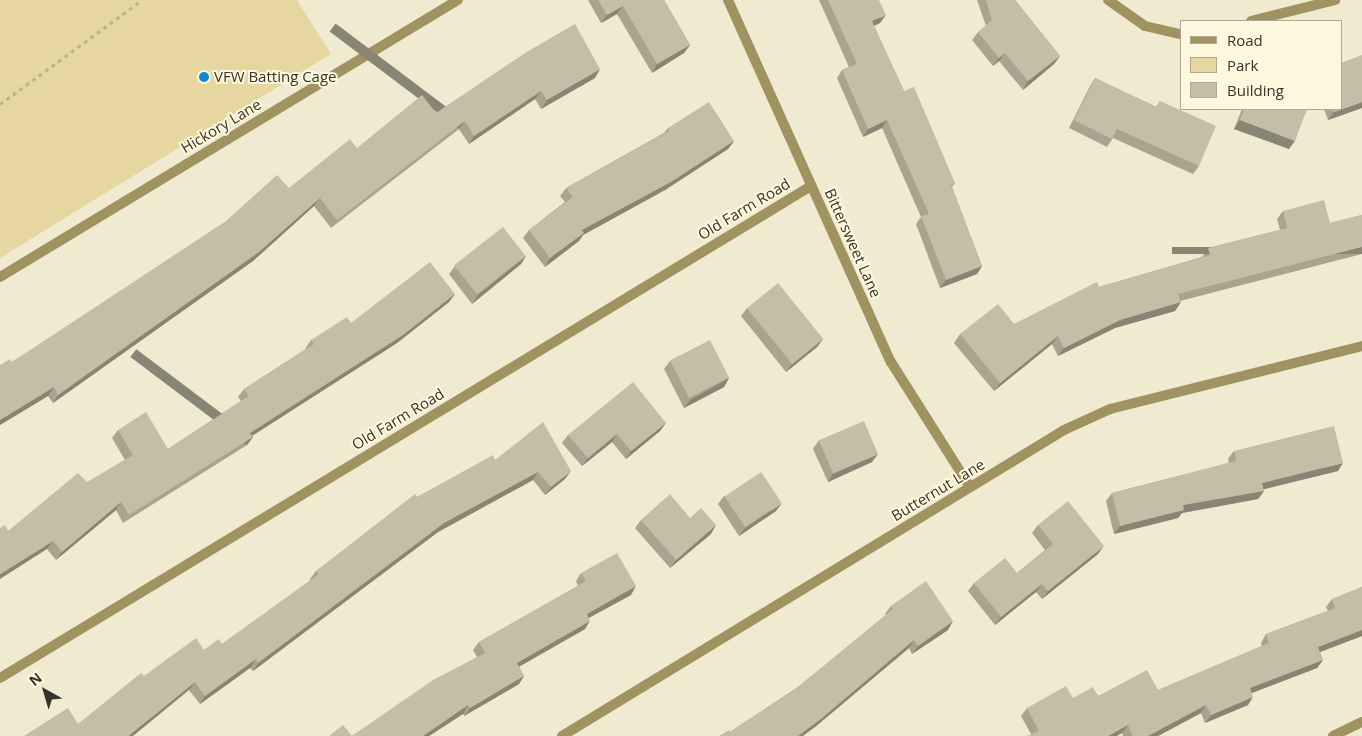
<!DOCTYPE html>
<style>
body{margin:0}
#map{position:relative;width:1362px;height:736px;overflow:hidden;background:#f0ead1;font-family:"Open Sans",sans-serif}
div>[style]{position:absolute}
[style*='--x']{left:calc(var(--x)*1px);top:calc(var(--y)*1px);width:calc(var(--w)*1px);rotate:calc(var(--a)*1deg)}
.green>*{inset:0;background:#e6d7a0}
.path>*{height:3px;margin-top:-1.5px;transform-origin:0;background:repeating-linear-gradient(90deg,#b6b29d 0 4px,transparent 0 8px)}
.minor>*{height:10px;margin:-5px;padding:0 5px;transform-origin:5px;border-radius:5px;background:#a09361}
.wall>*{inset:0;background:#a9a38f}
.shaded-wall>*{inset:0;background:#898574;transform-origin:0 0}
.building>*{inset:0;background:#c4bea6;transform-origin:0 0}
.dots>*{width:14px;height:14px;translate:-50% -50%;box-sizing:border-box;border:2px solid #fdf7de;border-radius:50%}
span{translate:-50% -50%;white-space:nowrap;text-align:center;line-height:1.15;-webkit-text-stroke:4px #fdf7de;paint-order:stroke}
.poi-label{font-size:15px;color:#36342a}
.left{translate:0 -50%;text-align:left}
.street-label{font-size:15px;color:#36342a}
.legend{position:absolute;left:1180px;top:20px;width:162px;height:90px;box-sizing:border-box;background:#fdf7de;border:1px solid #ada996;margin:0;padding:6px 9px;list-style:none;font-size:15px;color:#36342a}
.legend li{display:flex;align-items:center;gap:10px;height:25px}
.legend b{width:25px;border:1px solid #ada996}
.north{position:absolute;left:20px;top:666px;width:50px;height:50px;-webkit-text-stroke:4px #fdf7de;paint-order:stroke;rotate:321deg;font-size:14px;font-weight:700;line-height:20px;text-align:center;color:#36342a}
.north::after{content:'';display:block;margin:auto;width:18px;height:22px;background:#36342a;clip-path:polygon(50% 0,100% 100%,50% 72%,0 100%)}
</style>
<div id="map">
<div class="green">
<i style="clip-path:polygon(0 0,297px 0,331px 54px,0 258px)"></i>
</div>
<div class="path">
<i style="--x:0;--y:104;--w:176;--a:-36.2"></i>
</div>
<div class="minor">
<i style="--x:728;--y:0;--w:397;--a:65.8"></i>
<i style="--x:891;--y:362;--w:148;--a:57.7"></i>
<i style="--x:1108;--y:0;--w:45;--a:35.1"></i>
<i style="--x:1145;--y:26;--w:37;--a:13"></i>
<i style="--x:1251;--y:21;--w:87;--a:-14"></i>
<i style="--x:0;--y:277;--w:535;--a:-31.17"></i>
<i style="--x:0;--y:678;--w:949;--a:-31.24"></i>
<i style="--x:562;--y:736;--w:588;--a:-31.36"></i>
<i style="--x:1064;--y:430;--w:51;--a:-24.5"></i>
<i style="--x:1110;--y:409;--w:260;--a:-14"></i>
<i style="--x:1333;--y:736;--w:32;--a:-26"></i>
</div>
<div class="wall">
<i style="clip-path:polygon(588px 0,664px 0,690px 45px,684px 53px,652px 73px,617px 14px,601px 23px)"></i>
<i style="clip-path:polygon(819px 0,879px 0,880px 23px,874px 26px,904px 91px,955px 183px,952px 187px,982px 266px,977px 274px,940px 288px,916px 224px,921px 217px,882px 128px,863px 137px,837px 78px,842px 70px,849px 67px)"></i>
<i style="clip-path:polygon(977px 0,1015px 0,1060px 56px,1054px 64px,1023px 90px,999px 61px,993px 66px,972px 40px,978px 32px,986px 26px)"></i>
<i style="clip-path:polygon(595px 78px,541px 109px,535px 99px,469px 144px,459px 129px,331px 228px,314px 206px,253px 261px,53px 403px,48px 396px,0 425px,0 365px,12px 362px,289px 188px,436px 113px)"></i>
<i style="clip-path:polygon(1095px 78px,1156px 107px,1160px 101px,1199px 166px,1193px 174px,1113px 138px,1107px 147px,1069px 128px,1090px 86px)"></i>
<i style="clip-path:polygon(1362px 108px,1328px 120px,1324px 109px,1341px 109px)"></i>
<i style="clip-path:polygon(1242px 109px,1307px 109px,1289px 149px,1234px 129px)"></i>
<i style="clip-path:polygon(668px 128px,734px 141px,728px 149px,665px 190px,583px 235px,579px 241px,545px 267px,523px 238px,529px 230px,565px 202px,560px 196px,566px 188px,664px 133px)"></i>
<i style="clip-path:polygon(1283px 211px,1330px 223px,1362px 215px,1362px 254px,1180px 301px,1181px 302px,1175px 311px,1115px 328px,1058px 356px,1052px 344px,994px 391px,954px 343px,960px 334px,1014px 324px,1099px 287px,1202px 257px,1208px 248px,1280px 230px,1277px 219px)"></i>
<i style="clip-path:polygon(526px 256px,521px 264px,472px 304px,449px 274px,455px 266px)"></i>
<i style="clip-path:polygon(455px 294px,449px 302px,397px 343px,252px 436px,253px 437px,247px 445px,123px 523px,116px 510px,56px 560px,47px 549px,8px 531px,125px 460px,112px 438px,118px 430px,168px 449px,241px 401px,238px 397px,244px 389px,306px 349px,305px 349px,311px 340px,351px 323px)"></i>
<i style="clip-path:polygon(747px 308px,823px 339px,817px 347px,786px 372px,741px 316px)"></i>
<i style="clip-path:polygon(670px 361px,729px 378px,724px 387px,684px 408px,664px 369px)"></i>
<i style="clip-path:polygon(666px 423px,660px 431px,626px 459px,612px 442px,582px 466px,562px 443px,568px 435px)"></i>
<i style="clip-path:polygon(819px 440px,872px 462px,828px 482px,813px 449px)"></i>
<i style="clip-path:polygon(1234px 451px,1338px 471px,1263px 489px,1264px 491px,1258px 499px,1182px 513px,1178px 518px,1114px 534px,1106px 501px,1112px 493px,1229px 463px,1228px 459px)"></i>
<i style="clip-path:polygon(495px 460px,565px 479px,545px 495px,533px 480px,438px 532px,253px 671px,250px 668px,200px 704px,189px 690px,78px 724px,144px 676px,204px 650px,222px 644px,311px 580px,310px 579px,316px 571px,417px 497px)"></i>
<i style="clip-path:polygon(724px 496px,776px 511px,739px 536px,718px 504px)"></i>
<i style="clip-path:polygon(690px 518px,711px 534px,670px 568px,635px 528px,641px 520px)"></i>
<i style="clip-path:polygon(1038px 525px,1098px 554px,1042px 599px,1036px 592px,995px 625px,968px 591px,974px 583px,1017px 573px,1045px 550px,1032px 533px)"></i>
<i style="clip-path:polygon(581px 573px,631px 595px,589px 618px,585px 629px,519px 667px,524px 676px,519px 684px,464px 716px,463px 714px,429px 736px,329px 736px,352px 736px,477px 657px,473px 650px,479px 642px,578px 586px,576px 581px)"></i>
<i style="clip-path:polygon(1362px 587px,1362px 636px,1320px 652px,1323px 660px,1317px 668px,1252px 693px,1248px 705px,1205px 723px,1201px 713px,1158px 736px,1123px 736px,1122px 733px,1031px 734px,1021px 716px,1027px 708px,1073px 698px,1158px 690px,1262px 646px,1261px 643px,1266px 634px,1328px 611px,1326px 607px,1332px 599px)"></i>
<i style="clip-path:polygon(891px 606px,948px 630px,912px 654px,909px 648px,815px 727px,730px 732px,798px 687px,886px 615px,885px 614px)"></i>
</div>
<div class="shaded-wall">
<i style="clip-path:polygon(623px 6px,617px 14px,601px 23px,607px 15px)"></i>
<i style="clip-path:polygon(886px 15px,880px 23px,867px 29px,872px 21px)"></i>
<i style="clip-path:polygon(690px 45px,684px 53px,652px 73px,657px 64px)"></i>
<i style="clip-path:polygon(1005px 53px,999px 61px,993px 66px,999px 58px)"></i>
<i style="clip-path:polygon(1060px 56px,1054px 64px,1023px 90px,1028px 81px)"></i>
<i style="clip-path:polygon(600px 69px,595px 78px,541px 109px,547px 100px)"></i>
<i style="clip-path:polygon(541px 91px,535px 99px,469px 144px,474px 136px)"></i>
<i style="clip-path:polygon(1362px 102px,1362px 108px,1328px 120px,1334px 112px)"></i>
<i style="clip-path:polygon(887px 120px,882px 128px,863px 137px,868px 129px)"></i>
<i style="clip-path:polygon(1240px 120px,1295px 141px,1289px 149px,1234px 129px)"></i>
<i style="left:465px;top:121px;width:10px;height:162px;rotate:127deg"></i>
<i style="clip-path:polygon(734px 141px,728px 149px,665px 190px,583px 235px,579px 241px,545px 267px,550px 258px,582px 230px)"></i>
<i style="clip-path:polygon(320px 198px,314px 206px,253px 261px,53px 403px,58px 395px)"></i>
<i style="left:1362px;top:247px;width:7px;height:190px;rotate:90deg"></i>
<i style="clip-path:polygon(526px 256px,521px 264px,472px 304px,478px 295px)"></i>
<i style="clip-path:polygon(982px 266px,977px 274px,940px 288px,946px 280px)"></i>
<i style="clip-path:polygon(455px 294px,449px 302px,397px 343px,244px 441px,250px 433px)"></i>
<i style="clip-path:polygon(1181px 302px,1175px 311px,1115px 328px,1058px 356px,1064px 348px,1120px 320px)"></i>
<i style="clip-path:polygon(1058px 336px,1052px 344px,994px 391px,1000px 383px)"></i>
<i style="clip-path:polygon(823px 339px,817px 347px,786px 372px,792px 364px)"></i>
<i style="clip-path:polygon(729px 378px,724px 387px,684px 408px,690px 400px)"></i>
<i style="clip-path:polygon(54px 387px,48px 396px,0 425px,0 420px)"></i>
<i style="clip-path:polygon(666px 423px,660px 431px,626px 459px,631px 451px)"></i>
<i style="clip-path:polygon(617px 434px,612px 442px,582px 466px,588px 458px)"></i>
<i style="left:253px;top:437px;width:10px;height:146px;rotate:127deg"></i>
<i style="clip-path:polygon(878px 454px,872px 462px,828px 482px,833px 474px)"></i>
<i style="clip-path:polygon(1343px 463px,1338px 471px,1257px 491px,1262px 483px)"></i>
<i style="clip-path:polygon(571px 471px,565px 479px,545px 495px,551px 487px)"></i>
<i style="clip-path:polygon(538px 472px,533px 480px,438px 532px,253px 671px,258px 663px,444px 523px)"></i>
<i style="clip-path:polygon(1264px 491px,1258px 499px,1182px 513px,1178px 518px,1114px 534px,1120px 526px,1183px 505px)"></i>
<i style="clip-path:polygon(121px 502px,116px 510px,56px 560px,62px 552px)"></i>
<i style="clip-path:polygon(782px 503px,776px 511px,739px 536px,745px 528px)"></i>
<i style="clip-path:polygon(716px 525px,711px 534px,670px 568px,676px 560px)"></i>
<i style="clip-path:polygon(53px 541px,47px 549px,0 579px,0 574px)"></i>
<i style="clip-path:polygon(1104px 546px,1098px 554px,1042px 599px,1048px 591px)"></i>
<i style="clip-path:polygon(1042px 584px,1036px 592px,995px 625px,1001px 617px)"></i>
<i style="clip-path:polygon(636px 586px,631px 595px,581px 622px,587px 614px)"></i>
<i style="clip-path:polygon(590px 621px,585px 629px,511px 671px,517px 663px)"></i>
<i style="clip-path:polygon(953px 621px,948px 630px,912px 654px,918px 646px)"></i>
<i style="clip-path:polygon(1362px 630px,1362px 636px,1312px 655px,1318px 647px)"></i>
<i style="clip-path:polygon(914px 640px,909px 648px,815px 727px,803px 736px,798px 736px)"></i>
<i style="clip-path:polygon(256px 659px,250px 668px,200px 704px,205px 696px)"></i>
<i style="clip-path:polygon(1323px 660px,1317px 668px,1244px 696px,1250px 688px)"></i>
<i style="clip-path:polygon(524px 676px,519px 684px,464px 716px,470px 708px)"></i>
<i style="clip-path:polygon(195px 682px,189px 690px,133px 736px,128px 736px)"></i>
<i style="clip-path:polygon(1253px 697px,1248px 705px,1205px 723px,1211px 715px)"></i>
<i style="clip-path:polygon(468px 705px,463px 714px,429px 736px,423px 736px)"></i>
<i style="clip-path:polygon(1206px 705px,1201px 713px,1158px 736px,1148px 736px)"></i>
<i style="clip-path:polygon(1128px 725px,1122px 733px,1117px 736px,1108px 736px)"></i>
</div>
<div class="building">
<i style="clip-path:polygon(598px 0,664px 0,690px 45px,657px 64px,623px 6px,607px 15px)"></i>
<i style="clip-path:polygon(828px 0,879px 0,886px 15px,872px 21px,904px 91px,914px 87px,955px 183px,951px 185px,982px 266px,946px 280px,921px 216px,929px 214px,887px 120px,868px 129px,842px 70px,857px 64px)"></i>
<i style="clip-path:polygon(986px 0,1015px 0,1060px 56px,1028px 81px,1005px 53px,999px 58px,978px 32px,992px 20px)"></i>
<i style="clip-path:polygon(575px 24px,600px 69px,547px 100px,541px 91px,474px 136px,465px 121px,337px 220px,320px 198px,259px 252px,58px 395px,54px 387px,0 420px,0 365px,10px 359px,12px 362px,226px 221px,277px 175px,289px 188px,350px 139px,357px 148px,422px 95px,436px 113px,525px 53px)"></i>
<i style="clip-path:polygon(1362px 55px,1362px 102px,1334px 112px,1332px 109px,1341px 109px,1341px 63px)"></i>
<i style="clip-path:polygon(1095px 78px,1157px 107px,1160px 101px,1216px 126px,1199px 166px,1117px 129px,1112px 139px,1074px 120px)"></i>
<i style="clip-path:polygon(709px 102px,734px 141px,671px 182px,582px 230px,584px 233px,550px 258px,529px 230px,573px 197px,566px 188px,669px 131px,668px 128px)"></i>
<i style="clip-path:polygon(1244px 109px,1307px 109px,1295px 141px,1240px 120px)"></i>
<i style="clip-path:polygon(1324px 200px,1330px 223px,1362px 215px,1362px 247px,1178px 294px,1181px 302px,1120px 320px,1064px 348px,1058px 336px,1000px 383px,960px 334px,998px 304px,1014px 324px,1097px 282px,1099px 287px,1210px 255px,1208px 248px,1287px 228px,1283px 211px)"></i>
<i style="left:503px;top:227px;width:37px;height:62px;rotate:52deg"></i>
<i style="clip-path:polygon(430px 262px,455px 294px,403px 335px,250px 433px,253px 437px,129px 515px,121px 502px,62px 552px,53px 541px,0 574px,0 528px,5px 525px,8px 531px,78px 473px,87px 482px,133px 455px,118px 430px,146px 412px,168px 449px,249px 396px,244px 389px,314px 344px,311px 340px,347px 317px,351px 323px)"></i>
<i style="left:778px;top:283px;width:72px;height:40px;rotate:51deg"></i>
<i style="left:710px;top:340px;width:42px;height:45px;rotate:63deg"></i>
<i style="clip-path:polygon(633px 382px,666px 423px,631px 451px,617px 434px,588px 458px,568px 435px)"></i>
<i style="left:864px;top:421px;width:36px;height:49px;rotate:67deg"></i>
<i style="clip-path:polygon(543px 422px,571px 471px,551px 487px,538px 472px,444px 523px,258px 663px,256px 659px,205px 696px,195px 682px,128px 736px,24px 736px,68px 708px,78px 724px,141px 673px,144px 676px,196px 638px,204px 650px,219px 639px,222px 644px,319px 574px,316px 571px,415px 494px,417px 497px,493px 455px,495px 460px)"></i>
<i style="clip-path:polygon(1334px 426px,1343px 463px,1262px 483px,1264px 491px,1183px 505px,1184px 510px,1120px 526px,1112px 493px,1236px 461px,1234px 451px)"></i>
<i style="left:761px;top:472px;width:37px;height:44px;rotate:56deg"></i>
<i style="clip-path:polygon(670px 494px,690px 518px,701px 508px,716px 525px,676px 560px,641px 520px)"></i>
<i style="clip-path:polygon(1068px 501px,1104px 546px,1048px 591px,1042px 584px,1001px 617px,974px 583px,1005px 558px,1017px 573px,1053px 544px,1038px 525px)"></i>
<i style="clip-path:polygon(617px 553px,636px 586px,587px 614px,590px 621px,517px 663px,524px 676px,470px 708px,468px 705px,423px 736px,390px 736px,390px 735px,388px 736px,329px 736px,343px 725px,352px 736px,433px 680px,485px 653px,479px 642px,586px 581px,581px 573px)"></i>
<i style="clip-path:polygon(926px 581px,953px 621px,918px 646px,914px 640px,821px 719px,798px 736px,719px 736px,729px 730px,730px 732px,798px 687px,893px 609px,891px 606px)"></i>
<i style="clip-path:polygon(1362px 587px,1362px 630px,1318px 647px,1323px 660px,1250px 688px,1253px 697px,1211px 715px,1206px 705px,1148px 736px,1133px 736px,1128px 725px,1108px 736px,1027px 736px,1039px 731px,1027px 708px,1066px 686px,1073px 698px,1093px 687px,1098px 696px,1147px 670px,1158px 690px,1269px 643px,1266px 634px,1335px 608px,1332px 599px)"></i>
</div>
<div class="dots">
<i style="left:204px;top:77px;background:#1585ce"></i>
</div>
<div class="poi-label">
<span class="left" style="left:214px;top:77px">VFW Batting Cage</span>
</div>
<div class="street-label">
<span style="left:221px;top:126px;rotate:-31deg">Hickory Lane</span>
<span style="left:744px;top:209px;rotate:-31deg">Old Farm Road</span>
<span style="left:853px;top:243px;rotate:66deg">Bittersweet Lane</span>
<span style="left:398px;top:419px;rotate:-31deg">Old Farm Road</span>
<span style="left:938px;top:490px;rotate:-31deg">Butternut Lane</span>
</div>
<ul class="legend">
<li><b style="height:6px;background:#a09361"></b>Road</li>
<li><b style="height:14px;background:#e6d7a0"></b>Park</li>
<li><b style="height:14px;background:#c4bea6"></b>Building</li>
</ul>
<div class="north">N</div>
</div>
